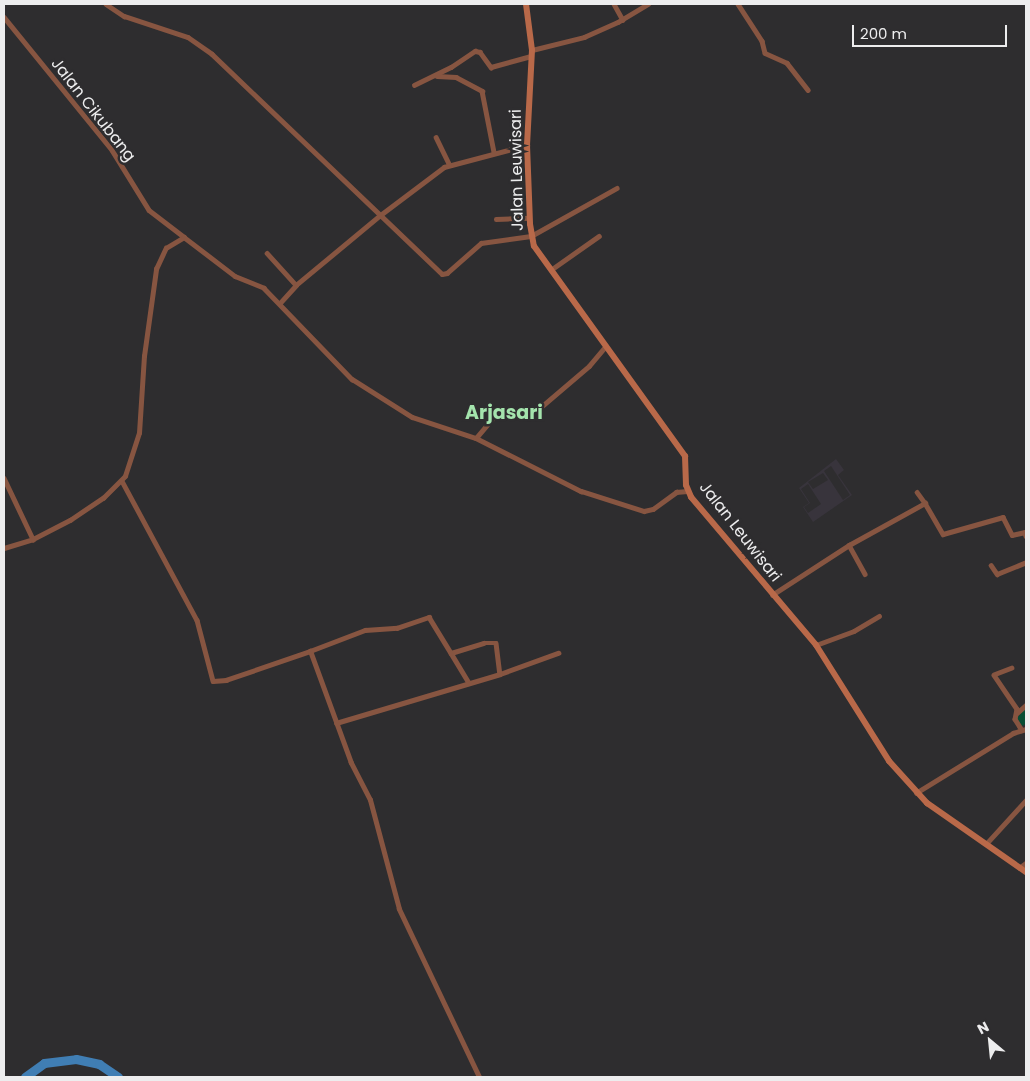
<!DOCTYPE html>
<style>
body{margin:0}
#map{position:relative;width:1030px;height:1081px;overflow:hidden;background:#2e2d2f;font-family:Poppins,sans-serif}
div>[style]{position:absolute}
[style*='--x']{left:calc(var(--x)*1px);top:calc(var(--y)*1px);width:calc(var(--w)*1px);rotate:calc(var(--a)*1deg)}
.built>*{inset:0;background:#38343c}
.green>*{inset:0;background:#054e34}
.river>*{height:9px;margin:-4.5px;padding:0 4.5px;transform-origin:4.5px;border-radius:4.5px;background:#407eb4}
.minor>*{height:4.5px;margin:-2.25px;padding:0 2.25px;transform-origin:2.25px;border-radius:2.25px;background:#875541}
.secondary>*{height:6px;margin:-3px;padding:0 3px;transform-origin:3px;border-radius:3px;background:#b96949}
span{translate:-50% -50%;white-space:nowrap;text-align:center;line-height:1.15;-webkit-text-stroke:5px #2e2d2f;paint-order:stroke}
.street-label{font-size:16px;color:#ededee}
.quarter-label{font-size:19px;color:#a4e4ad;font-weight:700}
.frame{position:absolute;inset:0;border:5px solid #ededee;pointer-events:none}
.north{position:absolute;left:965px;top:1016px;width:50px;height:50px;-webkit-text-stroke:4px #2e2d2f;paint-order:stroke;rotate:332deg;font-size:14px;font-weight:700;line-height:20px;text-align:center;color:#ededee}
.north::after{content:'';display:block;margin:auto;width:18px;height:22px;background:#ededee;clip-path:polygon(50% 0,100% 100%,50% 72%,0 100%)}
.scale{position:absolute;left:852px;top:25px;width:155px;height:22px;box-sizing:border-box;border:2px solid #ededee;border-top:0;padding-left:6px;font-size:15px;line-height:18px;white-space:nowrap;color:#ededee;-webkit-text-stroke:4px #2e2d2f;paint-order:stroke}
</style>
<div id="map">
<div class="built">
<i style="clip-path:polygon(evenodd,836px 459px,844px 470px,838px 475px,852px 495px,813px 522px,803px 507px,809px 503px,799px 488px,836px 459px,831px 466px,850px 495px,843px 500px,824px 471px,831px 466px,836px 459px,823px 473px,828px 480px,813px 489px,808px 482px,823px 473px,836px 459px,808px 484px,821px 504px,808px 513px,804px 507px,810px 503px,801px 489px,808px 484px)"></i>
</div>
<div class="green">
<i style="clip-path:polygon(1026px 708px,1026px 724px,1022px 726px,1017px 718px)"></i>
</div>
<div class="river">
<i style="--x:25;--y:1077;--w:24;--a:-36"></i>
<i style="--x:44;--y:1063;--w:32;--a:-7"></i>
<i style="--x:76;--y:1059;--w:24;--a:12"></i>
<i style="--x:99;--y:1064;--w:23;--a:34"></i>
</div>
<div class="minor">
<i style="--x:106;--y:4;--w:22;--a:34"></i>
<i style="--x:124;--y:16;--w:67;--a:18.2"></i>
<i style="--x:188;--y:37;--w:29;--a:35"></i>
<i style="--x:212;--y:54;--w:318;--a:43.7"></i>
<i style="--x:442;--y:274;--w:5;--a:-11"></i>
<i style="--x:447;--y:273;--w:45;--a:-41.4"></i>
<i style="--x:481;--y:243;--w:50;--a:-8"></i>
<i style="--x:531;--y:236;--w:98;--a:-29.2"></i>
<i style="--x:614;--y:4;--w:18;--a:61"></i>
<i style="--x:738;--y:4;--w:44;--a:57"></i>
<i style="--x:762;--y:41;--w:12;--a:76"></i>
<i style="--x:765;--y:53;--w:24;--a:24"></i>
<i style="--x:787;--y:63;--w:34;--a:52"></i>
<i style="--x:4;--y:17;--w:171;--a:50.9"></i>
<i style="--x:112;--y:150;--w:70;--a:58.3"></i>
<i style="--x:149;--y:210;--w:44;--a:37.6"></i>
<i style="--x:532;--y:50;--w:54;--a:-14"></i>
<i style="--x:584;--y:37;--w:37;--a:-24"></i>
<i style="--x:618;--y:22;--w:35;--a:-31"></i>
<i style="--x:437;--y:76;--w:19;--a:3"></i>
<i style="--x:456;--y:77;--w:30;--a:28"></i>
<i style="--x:482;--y:91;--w:62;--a:78.9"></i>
<i style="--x:414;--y:85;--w:41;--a:-25.9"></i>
<i style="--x:451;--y:67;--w:29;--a:-34"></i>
<i style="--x:475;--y:51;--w:5;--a:11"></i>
<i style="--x:480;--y:52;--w:19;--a:54"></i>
<i style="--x:491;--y:67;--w:41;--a:-15.4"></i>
<i style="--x:436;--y:137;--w:30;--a:64"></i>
<i style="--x:496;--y:219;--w:33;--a:-2"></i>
<i style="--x:267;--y:253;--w:43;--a:47.8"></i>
<i style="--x:552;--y:269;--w:57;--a:-35.1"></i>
<i style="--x:280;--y:303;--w:24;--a:-48"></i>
<i style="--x:296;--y:285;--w:108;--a:-39.7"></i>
<i style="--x:379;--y:216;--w:81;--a:-37"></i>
<i style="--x:444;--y:167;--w:86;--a:-14.8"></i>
<i style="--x:476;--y:438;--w:31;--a:-50"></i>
<i style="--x:496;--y:414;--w:38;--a:-2"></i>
<i style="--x:534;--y:413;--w:72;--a:-40.5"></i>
<i style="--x:589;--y:366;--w:26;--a:-50"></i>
<i style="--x:4;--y:478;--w:68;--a:64.6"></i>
<i style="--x:122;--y:481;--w:158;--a:61.7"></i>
<i style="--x:197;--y:620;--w:63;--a:75.3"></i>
<i style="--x:213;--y:681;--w:13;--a:-4"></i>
<i style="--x:226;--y:680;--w:89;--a:-19"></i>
<i style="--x:917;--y:492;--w:14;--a:54"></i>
<i style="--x:849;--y:545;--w:33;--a:61"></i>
<i style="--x:4;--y:548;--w:30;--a:-17"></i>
<i style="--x:33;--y:539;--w:42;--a:-27.2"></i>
<i style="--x:70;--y:520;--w:40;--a:-34"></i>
<i style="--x:103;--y:498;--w:31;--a:-45"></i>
<i style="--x:125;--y:476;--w:45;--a:-72"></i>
<i style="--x:139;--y:433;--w:77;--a:-86.3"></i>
<i style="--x:144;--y:356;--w:88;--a:-82.1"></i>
<i style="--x:156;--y:269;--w:23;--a:-65"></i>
<i style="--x:166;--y:248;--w:21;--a:-31"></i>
<i style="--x:184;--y:237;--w:64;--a:37.4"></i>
<i style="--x:235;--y:276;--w:31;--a:22"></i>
<i style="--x:264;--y:288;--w:127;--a:46"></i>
<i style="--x:352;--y:379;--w:71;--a:32.3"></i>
<i style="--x:412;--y:417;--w:67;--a:18.2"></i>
<i style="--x:476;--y:438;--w:118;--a:26.8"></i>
<i style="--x:581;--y:491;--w:66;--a:17.6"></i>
<i style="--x:644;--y:511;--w:9;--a:-13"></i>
<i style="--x:653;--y:509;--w:29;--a:-36"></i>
<i style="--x:676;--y:492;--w:11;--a:-5"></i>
<i style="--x:991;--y:565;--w:11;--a:56"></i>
<i style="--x:997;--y:574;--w:31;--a:-22"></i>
<i style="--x:772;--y:595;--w:92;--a:-33"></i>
<i style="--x:849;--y:545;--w:87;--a:-28.9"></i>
<i style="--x:925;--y:503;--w:36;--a:60"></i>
<i style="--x:943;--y:534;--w:62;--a:-15.8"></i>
<i style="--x:1003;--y:517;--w:20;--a:63"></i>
<i style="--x:1012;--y:535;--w:13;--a:-13"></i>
<i style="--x:1025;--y:532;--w:4;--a:76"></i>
<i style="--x:816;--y:645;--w:40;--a:-20.2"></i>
<i style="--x:854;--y:631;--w:29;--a:-31"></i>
<i style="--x:451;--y:653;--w:35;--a:59"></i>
<i style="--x:1012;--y:668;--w:19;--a:159"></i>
<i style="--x:994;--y:675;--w:41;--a:55.9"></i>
<i style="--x:1017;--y:709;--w:10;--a:101"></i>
<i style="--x:1015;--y:719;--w:13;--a:58"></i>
<i style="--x:1017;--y:713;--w:12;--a:-42"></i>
<i style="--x:336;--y:723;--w:171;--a:-16.6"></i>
<i style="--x:500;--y:674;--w:62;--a:-19.9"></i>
<i style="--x:916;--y:793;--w:114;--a:-31.7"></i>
<i style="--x:1013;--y:733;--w:14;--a:-17"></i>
<i style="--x:986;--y:844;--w:59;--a:-47.7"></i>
<i style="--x:1019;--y:868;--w:9;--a:-36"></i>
<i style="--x:479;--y:1077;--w:186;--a:-115.5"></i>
<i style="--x:399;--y:909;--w:113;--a:-104.9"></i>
<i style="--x:370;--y:800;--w:42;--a:-117.2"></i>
<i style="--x:351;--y:763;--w:119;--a:-110.1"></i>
<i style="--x:310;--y:651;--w:59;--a:-20.9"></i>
<i style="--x:365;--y:630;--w:32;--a:-4"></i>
<i style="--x:397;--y:628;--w:34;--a:-19"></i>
<i style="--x:429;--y:617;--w:42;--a:58.6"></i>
<i style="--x:451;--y:653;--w:34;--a:-17"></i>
<i style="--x:484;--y:643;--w:12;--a:0"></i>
<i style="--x:496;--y:643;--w:31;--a:83"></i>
</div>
<div class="secondary">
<i style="--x:526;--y:4;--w:46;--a:82.6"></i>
<i style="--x:532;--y:50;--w:95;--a:93"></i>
<i style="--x:527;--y:145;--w:79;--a:87.8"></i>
<i style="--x:530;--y:224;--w:22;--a:80"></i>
<i style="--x:534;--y:246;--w:259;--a:54.3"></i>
<i style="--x:685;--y:456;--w:29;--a:88"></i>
<i style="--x:686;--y:485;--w:13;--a:67"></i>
<i style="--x:691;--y:497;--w:194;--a:49.8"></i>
<i style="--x:816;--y:645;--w:137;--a:57.8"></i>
<i style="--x:889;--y:761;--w:57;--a:47.9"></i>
<i style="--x:927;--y:803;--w:121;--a:34.9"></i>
</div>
<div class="street-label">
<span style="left:93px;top:110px;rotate:52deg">Jalan Cikubang</span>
<span style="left:517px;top:170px;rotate:-91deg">Jalan Leuwisari</span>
<span style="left:740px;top:532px;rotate:52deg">Jalan Leuwisari</span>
</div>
<div class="quarter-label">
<span style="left:504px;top:413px">Arjasari</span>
</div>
<div class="frame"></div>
<div class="north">N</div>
<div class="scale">200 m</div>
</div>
